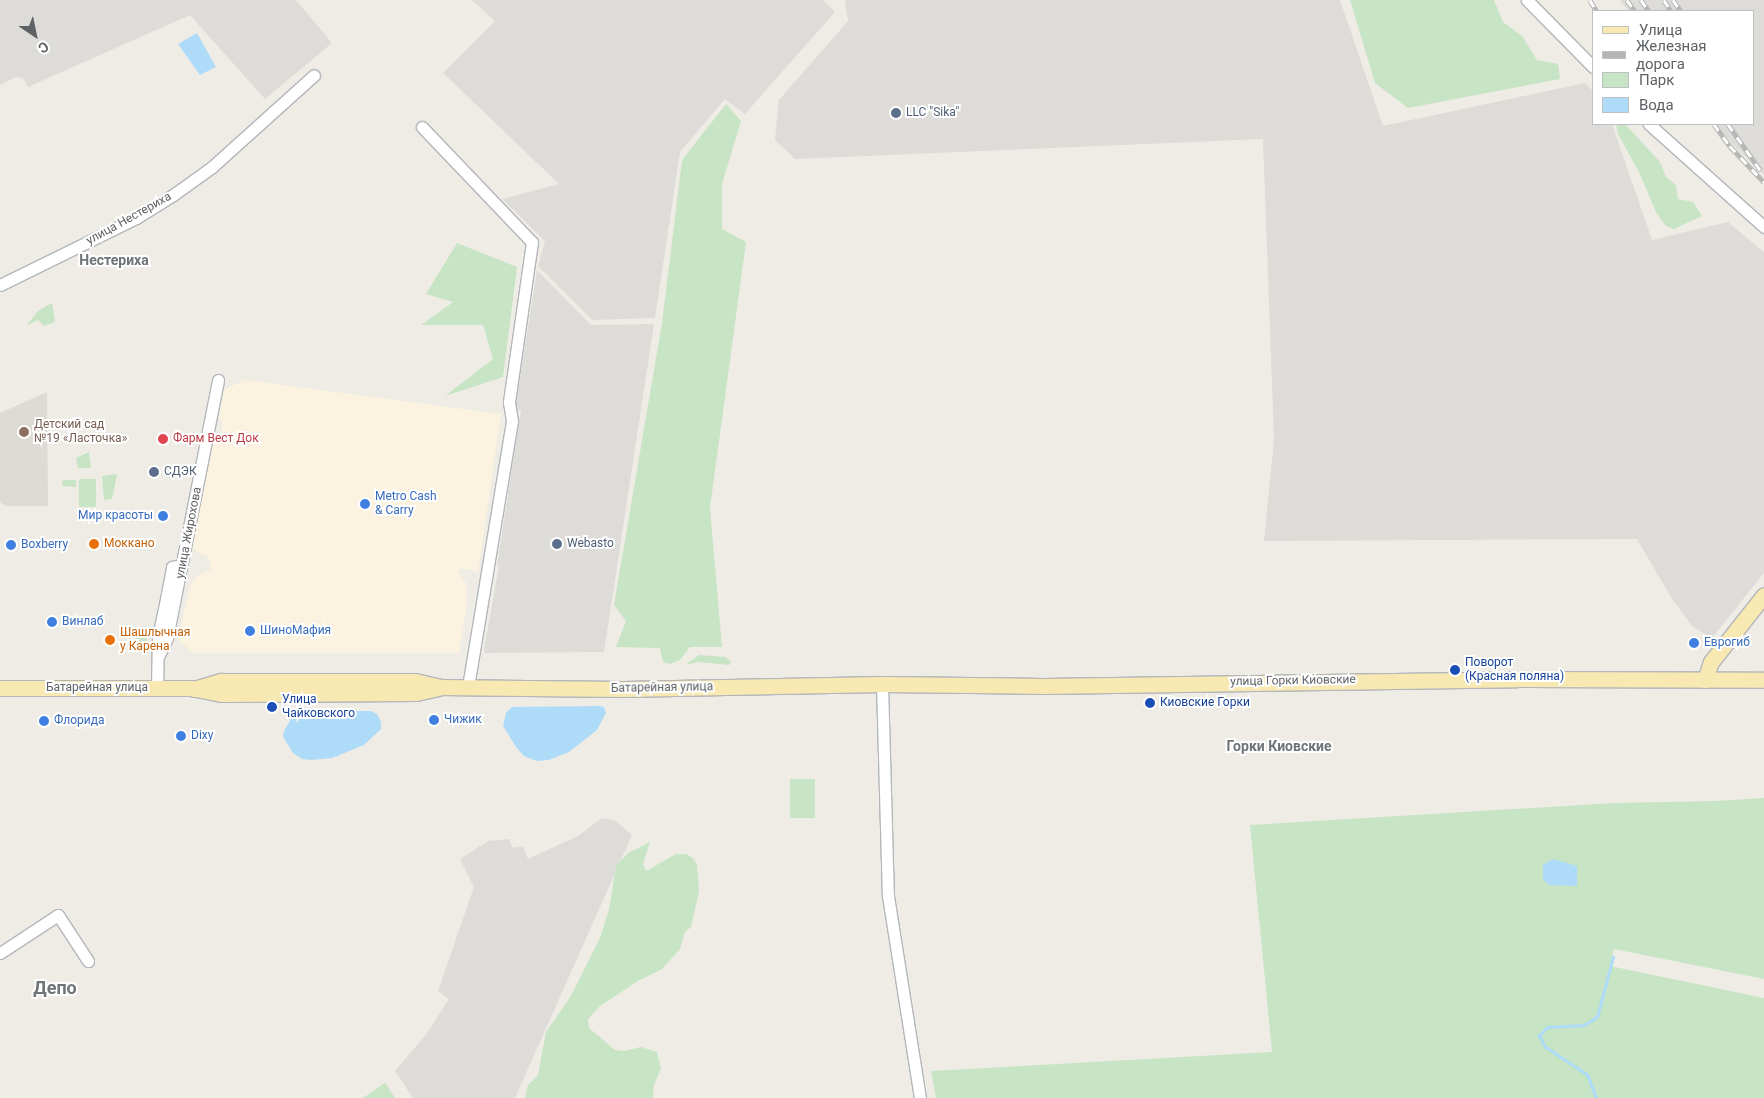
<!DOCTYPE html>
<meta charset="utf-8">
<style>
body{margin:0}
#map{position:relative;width:1764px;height:1098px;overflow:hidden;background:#efece6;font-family:Roboto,sans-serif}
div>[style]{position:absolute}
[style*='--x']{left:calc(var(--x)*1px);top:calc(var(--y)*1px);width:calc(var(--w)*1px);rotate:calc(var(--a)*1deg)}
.commercial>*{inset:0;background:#fbf3df}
.industrial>*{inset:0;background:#dedcd8}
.education>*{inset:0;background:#dedbd5}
.green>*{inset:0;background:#c7e4c5;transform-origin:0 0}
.water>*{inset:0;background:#aedbf8}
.stream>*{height:2.5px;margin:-1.25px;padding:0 1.25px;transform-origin:1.25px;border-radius:1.25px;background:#aedbf8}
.roads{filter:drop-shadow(1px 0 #b3b6ba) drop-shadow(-1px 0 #b3b6ba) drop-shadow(0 1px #b3b6ba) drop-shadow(0 -1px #b3b6ba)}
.minor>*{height:11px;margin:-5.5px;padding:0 5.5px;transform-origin:5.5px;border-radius:5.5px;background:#fff}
.major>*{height:15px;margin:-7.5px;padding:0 7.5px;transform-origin:7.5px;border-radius:7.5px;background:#f8e9b2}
.rail>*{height:4.5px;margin-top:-2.25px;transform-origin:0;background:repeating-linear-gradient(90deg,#fff 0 8px,#b4b5b5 0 16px);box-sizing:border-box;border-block:1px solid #b4b5b5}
.dots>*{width:14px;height:14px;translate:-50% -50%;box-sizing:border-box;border:2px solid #fff;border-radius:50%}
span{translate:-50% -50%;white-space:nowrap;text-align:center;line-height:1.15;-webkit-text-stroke:4px #fff;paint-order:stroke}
.service-label{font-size:12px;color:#4e5e75}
.left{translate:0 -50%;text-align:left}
.street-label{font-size:12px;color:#5e6265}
.education-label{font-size:12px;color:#785e54}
.health-label{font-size:12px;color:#be3a42}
.shop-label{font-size:12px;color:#366cbe}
.right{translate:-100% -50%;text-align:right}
.food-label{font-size:12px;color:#c56008}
.transit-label{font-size:12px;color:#164399}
.neighbourhood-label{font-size:14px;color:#6f7477;font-weight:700}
.district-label{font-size:18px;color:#6f7477;font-weight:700}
.legend{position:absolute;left:1592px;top:10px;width:162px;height:115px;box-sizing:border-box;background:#fff;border:1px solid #bfc0c1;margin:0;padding:6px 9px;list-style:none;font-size:15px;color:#5e6265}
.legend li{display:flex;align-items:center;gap:10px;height:25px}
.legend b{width:25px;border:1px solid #bfc0c1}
.north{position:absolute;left:10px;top:10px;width:50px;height:50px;-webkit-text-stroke:4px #fff;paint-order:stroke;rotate:146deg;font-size:14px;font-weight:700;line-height:20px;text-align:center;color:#5e6265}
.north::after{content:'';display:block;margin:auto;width:18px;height:22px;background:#5e6265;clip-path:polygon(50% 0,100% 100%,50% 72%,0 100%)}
</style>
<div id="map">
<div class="commercial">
<i style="clip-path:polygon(244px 380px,501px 414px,478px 572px,461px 568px,458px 572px,466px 583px,466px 610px,459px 653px,193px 653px,178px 639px,190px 586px,198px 575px,211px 570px,209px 557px,197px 552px,191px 543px,191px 537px,214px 439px,221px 435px,223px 423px,219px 418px,224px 390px)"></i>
</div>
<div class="industrial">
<i style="clip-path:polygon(0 0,296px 0,332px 43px,265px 99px,190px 15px,28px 87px,23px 78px,16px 77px,0 85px)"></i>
<i style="clip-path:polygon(472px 0,823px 0,835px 12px,745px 114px,725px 99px,680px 152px,655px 318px,592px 320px,538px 266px,545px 241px,502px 199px,559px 184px,443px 73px,495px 21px)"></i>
<i style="clip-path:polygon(845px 0,1340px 0,1383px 126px,1585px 83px,1593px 91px,1593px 124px,1612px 124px,1652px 240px,1728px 222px,1764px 252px,1764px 573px,1712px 638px,1693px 627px,1672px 599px,1637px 539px,1264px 541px,1274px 440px,1263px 139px,795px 159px,775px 140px,779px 100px,848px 21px)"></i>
<i style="clip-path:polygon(1620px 0,1764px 0,1764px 175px,1712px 124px,1753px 124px,1753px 11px,1628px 11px)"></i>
<i style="clip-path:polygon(537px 270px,591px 325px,654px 324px,604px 652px,485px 653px,484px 650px,499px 566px,497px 566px,521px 410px,515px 409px)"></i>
<i style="clip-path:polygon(602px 818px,614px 820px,632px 835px,515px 1098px,413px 1098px,395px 1071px,425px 1036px,449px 999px,438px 991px,474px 887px,460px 859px,488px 841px,509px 839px,513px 848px,523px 846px,528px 859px,578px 836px)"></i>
</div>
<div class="education">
<i style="clip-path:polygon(47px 392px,48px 506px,5px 506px,0 502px,0 413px)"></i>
</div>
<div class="green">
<i style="clip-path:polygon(1350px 0,1494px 0,1503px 22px,1522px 36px,1537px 60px,1558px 64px,1560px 79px,1408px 108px,1375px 83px)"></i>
<i style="clip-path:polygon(726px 104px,741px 121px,722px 184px,722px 229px,746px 242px,710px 508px,722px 647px,690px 647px,680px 660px,670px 664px,663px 662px,660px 648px,616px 647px,626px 621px,614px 605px,662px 323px,682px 160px)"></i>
<i style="clip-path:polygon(1616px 124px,1625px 124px,1660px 162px,1666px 177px,1676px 185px,1678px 199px,1693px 202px,1702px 216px,1674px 229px,1666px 226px,1656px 212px,1639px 172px,1618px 134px)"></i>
<i style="clip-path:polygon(457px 243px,517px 267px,503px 377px,445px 396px,493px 359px,483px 325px,421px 325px,453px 302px,426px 294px)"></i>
<i style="clip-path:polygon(52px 303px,55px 322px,44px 326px,38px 320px,26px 326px,38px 311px)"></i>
<i style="clip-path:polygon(89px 452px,91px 468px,78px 468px,76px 458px)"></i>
<i style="clip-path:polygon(117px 474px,112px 499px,104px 500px,102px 476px)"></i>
<i style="left:79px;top:479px;width:17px;height:28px"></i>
<i style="clip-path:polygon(63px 480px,76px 480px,76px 487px,62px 486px)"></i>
<i style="clip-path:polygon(144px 633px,147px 638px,145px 647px,132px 646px,138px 634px)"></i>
<i style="clip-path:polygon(699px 655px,725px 657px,731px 662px,729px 665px,698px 662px,685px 665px)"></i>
<i style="left:790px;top:779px;width:25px;height:39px"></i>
<i style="clip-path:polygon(1764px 798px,1764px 979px,1614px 949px,1610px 966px,1764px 998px,1764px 1098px,936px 1098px,931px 1071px,1272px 1052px,1250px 825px,1615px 803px,1716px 801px)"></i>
<i style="clip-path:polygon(650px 842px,643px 864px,646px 871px,676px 854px,686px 854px,693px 858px,697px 865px,699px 891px,691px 927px,685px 932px,680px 949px,662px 969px,638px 981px,600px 1006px,588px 1019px,589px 1028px,615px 1050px,624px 1051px,641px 1047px,657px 1052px,661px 1068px,654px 1085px,653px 1098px,525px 1098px,528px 1085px,538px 1075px,546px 1032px,571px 996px,600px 938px,609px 910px,616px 866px,628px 853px)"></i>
<i style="clip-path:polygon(385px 1083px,395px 1098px,363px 1098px)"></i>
</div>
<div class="water">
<i style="clip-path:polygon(197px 33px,216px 67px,200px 75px,178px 44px)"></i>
<i style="clip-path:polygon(600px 706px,604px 707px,606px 713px,597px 730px,569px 752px,549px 760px,537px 761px,524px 756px,516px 747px,503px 726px,506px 713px,512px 707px)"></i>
<i style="clip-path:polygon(314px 711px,371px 711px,377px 714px,381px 722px,381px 729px,364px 745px,332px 758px,311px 760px,302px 759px,293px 753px,283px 737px,284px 731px,294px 714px)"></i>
<i style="clip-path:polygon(1553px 859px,1577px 866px,1577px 886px,1549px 885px,1543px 879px,1543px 865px)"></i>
</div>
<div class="stream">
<i style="--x:1596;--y:1098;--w:25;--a:-111"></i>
<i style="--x:1587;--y:1075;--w:50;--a:-146.3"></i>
<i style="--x:1545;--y:1047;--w:13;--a:-119"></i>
<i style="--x:1539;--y:1036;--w:12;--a:-48"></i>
<i style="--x:1547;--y:1027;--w:37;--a:-3"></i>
<i style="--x:1584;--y:1025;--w:15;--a:-32"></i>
<i style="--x:1597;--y:1017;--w:62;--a:-75.1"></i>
</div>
<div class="roads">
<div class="minor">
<i style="--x:1527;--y:0;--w:94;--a:45.4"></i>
<i style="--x:1649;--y:124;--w:154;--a:41.8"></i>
<i style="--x:422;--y:127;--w:159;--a:46.3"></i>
<i style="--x:532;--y:242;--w:162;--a:98.2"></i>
<i style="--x:509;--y:402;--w:19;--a:81"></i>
<i style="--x:512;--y:421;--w:270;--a:99.4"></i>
<i style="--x:0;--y:285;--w:152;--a:-26.2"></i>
<i style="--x:136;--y:218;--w:44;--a:-31.9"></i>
<i style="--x:173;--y:195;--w:48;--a:-35.7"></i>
<i style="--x:212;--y:167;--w:137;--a:-42"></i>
<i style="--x:159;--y:655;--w:19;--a:-65"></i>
<i style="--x:167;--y:638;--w:263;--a:-78.8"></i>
<i style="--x:882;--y:684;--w:212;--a:88.4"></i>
<i style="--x:888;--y:896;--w:205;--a:81"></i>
<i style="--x:157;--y:688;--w:51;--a:-88.9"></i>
<i style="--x:158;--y:637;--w:34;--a:-78"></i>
<i style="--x:165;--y:604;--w:38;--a:-79"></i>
<i style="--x:172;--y:567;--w:10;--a:-11"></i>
<i style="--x:0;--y:953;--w:69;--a:-33.2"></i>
<i style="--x:58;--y:915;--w:55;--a:56.9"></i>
</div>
<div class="major">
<i style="--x:1705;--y:680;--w:19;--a:-72"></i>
<i style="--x:1711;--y:662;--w:85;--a:-51.7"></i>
<i style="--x:0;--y:688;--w:191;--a:0"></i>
<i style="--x:191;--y:688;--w:32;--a:11"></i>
<i style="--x:222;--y:694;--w:194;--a:-0.3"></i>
<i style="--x:416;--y:693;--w:23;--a:-13"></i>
<i style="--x:194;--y:689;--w:28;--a:-17"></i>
<i style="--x:221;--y:681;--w:194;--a:0"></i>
<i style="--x:415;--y:681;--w:28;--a:13"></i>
<i style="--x:442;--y:687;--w:181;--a:0.6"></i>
<i style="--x:623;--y:689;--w:259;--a:-1.1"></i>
<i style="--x:882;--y:684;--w:160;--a:0.7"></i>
<i style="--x:1042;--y:686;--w:475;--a:-0.8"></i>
<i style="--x:1517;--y:679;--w:247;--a:0.2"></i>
</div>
</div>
<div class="rail">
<i style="--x:1590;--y:0;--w:13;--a:58"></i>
<i style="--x:1627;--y:0;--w:14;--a:54"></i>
<i style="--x:1641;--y:0;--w:14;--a:54"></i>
<i style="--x:1664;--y:0;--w:13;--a:58"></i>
<i style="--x:1673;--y:0;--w:14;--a:54"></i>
<i style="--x:1714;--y:124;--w:27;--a:54"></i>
<i style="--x:1730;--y:146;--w:50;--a:46.6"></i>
<i style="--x:1728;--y:124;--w:57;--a:54.9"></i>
</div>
<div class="dots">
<i style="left:896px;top:113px;background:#5c6f8a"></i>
<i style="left:24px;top:432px;background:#8d6e63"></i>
<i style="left:163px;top:439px;background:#e0444e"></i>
<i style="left:154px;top:472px;background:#5c6f8a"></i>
<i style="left:365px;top:504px;background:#3f7fe0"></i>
<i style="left:163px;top:516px;background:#3f7fe0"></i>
<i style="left:94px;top:544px;background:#e8710a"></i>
<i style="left:557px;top:544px;background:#5c6f8a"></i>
<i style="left:11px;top:545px;background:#3f7fe0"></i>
<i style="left:52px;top:622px;background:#3f7fe0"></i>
<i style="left:250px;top:631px;background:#3f7fe0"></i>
<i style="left:110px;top:640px;background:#e8710a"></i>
<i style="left:1694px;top:643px;background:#3f7fe0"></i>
<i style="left:1455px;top:670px;background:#1a4fb4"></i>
<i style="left:1150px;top:703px;background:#1a4fb4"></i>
<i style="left:272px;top:707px;background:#1a4fb4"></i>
<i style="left:434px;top:720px;background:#3f7fe0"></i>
<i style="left:44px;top:721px;background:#3f7fe0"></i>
<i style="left:181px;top:736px;background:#3f7fe0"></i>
</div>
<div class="service-label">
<span class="left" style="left:906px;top:113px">LLC "Sika"</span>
<span class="left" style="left:164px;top:472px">СДЭК</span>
<span class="left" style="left:567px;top:544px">Webasto</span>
</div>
<div class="street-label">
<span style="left:129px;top:219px;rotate:-29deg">улица Нестериха</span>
<span style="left:189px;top:533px;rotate:-79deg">улица Жирохова</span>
<span style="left:1293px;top:681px;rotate:-1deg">улица Горки Киовские</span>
<span style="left:97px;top:688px">Батарейная улица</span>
<span style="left:662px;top:688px;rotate:-1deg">Батарейная улица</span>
</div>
<div class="education-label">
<span class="left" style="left:34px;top:432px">Детский сад<br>№19 «Ласточка»</span>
</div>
<div class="health-label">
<span class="left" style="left:173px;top:439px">Фарм Вест Док</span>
</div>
<div class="shop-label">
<span class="left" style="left:375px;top:504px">Metro Cash<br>&amp; Carry</span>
<span class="right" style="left:153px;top:516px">Мир красоты</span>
<span class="left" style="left:21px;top:545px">Boxberry</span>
<span class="left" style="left:62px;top:622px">Винлаб</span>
<span class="left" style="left:260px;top:631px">ШиноМафия</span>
<span class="left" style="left:1704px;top:643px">Еврогиб</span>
<span class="left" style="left:444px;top:720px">Чижик</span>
<span class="left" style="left:54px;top:721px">Флорида</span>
<span class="left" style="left:191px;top:736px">Dixy</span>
</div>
<div class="food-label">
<span class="left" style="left:104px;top:544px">Моккано</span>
<span class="left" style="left:120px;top:640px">Шашлычная<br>у Карена</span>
</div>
<div class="transit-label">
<span class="left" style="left:1465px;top:670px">Поворот<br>(Красная поляна)</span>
<span class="left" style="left:282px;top:707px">Улица<br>Чайковского</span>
<span class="left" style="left:1160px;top:703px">Киовские Горки</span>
</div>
<div class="neighbourhood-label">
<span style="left:114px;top:260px">Нестериха</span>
<span style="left:1279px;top:746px">Горки Киовские</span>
</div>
<div class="district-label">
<span style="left:55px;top:988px">Депо</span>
</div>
<ul class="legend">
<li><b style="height:6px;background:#f8e9b2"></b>Улица</li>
<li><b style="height:6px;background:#b4b5b5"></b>Железная дорога</li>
<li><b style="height:14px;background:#c7e4c5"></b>Парк</li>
<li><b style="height:14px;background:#aedbf8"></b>Вода</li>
</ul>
<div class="north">С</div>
</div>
